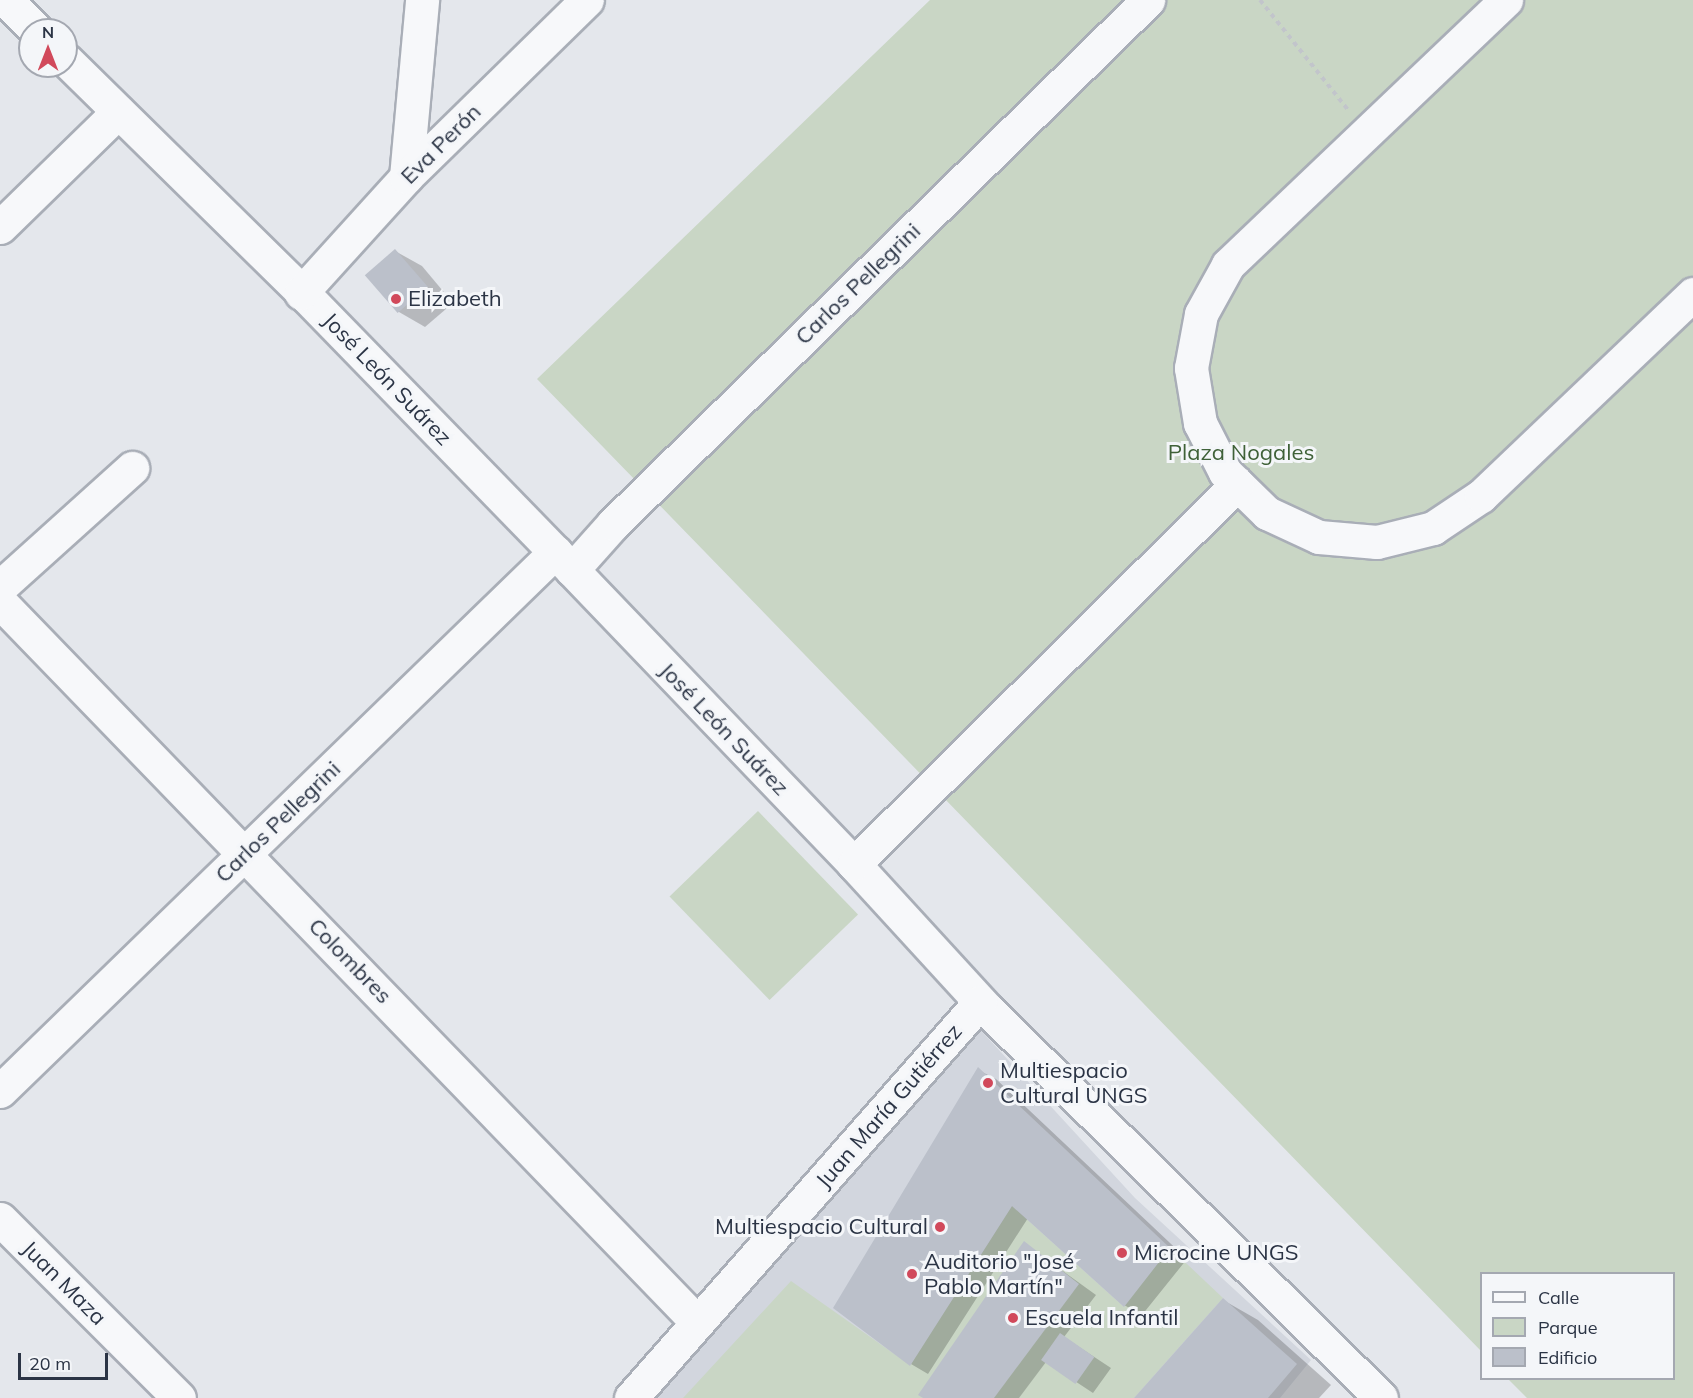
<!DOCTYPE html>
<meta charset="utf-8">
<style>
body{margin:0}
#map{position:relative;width:1693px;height:1398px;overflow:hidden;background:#e4e7ec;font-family:Mulish,sans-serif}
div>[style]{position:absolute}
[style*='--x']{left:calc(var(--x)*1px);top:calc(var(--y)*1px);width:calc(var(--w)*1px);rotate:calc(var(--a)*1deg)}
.built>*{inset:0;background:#d2d6de}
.green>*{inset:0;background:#c9d6c5;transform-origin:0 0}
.shadow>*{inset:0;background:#0003}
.building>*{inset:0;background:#bbc0ca;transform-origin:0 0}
.path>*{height:4px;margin-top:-2px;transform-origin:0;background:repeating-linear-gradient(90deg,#c2c5cb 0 4.5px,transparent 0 9px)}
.roads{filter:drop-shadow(2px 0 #a9aeb7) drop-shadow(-2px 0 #a9aeb7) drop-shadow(0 2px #a9aeb7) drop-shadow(0 -2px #a9aeb7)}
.minor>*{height:33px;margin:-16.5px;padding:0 16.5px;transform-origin:16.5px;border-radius:16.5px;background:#f7f8fa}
.dots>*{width:16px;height:16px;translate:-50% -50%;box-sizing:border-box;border:3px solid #f4f6f9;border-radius:50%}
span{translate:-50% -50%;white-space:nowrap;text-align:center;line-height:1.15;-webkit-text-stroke:6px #f4f6f9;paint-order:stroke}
.street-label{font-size:22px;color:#2b3445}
.poi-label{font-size:22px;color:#2b3445}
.left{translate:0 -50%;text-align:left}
.right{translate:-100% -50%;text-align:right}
.park-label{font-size:22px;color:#3f6138}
.legend{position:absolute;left:1480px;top:1272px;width:195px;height:108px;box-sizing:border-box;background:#f4f6f9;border:2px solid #a4a8b1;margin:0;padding:8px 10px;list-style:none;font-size:18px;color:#2b3445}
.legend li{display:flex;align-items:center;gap:12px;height:30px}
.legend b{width:30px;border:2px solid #a4a8b1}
.north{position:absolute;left:18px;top:18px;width:60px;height:60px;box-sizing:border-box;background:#f4f6f9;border:2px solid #a4a8b1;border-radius:50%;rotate:0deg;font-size:16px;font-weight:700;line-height:24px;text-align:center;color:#2b3445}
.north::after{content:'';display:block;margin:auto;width:21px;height:27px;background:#d1495b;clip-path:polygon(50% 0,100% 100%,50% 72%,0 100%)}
.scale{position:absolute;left:18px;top:1353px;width:90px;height:27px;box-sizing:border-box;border:3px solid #2b3445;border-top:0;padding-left:8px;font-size:18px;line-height:21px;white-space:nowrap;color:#2b3445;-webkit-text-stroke:4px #f4f6f9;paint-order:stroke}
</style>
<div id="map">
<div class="built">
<i style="clip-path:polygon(977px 1026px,1135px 1198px,1311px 1360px,1280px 1398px,651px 1398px)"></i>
</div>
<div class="green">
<i style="clip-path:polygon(930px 0,1693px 0,1693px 1398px,1527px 1398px,1508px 1379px,1674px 1378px,1674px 1274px,1482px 1274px,1481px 1351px,537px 379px)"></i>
<i style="left:758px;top:811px;width:144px;height:123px;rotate:46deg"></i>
<i style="clip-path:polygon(1012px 1206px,1123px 1306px,1170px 1248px,1223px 1298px,1134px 1398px,683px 1398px,791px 1281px,910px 1365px)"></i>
</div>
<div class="shadow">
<i style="clip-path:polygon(395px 251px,422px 266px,453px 303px,425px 327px,399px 312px)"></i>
<i style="clip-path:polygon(978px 1070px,996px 1079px,1187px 1259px,1142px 1315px,1124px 1305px,1028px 1218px,928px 1374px,911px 1364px)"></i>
<i style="clip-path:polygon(1024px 1243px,1096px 1295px,1064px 1337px,1111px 1368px,1093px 1393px,1046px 1362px,1019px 1398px,926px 1398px)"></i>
<i style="clip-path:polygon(1223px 1300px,1258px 1320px,1331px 1385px,1319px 1398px,1136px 1398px)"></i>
</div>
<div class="building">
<i style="left:395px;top:249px;width:50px;height:40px;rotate:49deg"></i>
<i style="clip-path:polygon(978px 1067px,1170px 1248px,1124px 1307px,1012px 1206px,910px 1366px,833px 1308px)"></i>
<i style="clip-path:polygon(1024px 1241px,1079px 1284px,994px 1398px,923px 1398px,918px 1395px)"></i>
<i style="clip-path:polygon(1223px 1298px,1297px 1364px,1268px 1398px,1134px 1398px)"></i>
<i style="left:1060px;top:1333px;width:42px;height:33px;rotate:35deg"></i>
</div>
<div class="path">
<i style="--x:1260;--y:0;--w:141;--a:51.3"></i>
</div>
<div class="roads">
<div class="minor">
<i style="--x:6;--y:0;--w:42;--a:45"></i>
<i style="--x:1506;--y:0;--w:384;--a:136.4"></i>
<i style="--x:1228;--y:265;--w:56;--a:118.9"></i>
<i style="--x:1201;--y:314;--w:55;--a:100.5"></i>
<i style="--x:1191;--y:368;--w:56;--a:80.7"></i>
<i style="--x:1200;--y:423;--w:55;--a:63"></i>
<i style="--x:1225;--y:472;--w:59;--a:44.3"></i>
<i style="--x:1267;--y:513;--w:57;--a:24.8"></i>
<i style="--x:1319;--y:537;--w:58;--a:4.9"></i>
<i style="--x:1377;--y:542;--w:58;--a:-14"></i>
<i style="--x:1433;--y:528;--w:58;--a:-33.7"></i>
<i style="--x:1481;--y:496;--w:293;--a:-43.6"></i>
<i style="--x:66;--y:60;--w:338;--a:44.5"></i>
<i style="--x:307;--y:297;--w:356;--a:45.8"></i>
<i style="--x:555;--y:552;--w:432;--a:46.2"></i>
<i style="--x:854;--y:864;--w:198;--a:47.5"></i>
<i style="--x:988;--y:1010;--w:552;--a:44.63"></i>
<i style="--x:406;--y:177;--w:178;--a:-84.8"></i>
<i style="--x:0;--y:227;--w:165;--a:-44.3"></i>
<i style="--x:301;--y:293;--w:156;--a:-47.8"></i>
<i style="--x:406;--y:177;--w:253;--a:-44.4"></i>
<i style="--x:572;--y:570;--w:62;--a:-48.3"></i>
<i style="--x:613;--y:524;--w:749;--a:-44.4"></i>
<i style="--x:0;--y:587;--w:178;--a:-42"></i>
<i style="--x:0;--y:602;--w:1002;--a:45.93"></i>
<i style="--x:854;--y:864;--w:540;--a:-44.77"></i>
<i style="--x:0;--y:1091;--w:774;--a:-44.16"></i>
<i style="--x:0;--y:1219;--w:253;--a:45"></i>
<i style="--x:631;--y:1398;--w:528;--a:-48.61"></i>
</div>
</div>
<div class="dots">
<i style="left:396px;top:299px;background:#d1495b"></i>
<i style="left:988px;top:1083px;background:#d1495b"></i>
<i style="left:940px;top:1227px;background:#d1495b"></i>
<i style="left:1122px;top:1253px;background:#d1495b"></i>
<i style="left:912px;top:1274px;background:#d1495b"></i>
<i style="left:1013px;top:1318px;background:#d1495b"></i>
</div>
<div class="street-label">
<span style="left:441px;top:144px;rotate:-45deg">Eva Perón</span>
<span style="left:858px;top:284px;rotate:-44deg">Carlos Pellegrini</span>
<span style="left:387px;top:379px;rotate:46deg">José León Suárez</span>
<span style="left:724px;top:729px;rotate:46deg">José León Suárez</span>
<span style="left:278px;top:822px;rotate:-44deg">Carlos Pellegrini</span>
<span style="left:350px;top:961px;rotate:46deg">Colombres</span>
<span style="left:889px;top:1106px;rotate:-49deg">Juan María Gutiérrez</span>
<span style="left:64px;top:1283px;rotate:45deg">Juan Maza</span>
</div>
<div class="poi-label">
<span class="left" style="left:408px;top:299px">Elizabeth</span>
<span class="left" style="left:1000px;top:1083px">Multiespacio<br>Cultural UNGS</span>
<span class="right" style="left:928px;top:1227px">Multiespacio Cultural</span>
<span class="left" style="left:1134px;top:1253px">Microcine UNGS</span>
<span class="left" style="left:924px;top:1274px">Auditorio "José<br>Pablo Martín"</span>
<span class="left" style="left:1025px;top:1318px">Escuela Infantil</span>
</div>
<div class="park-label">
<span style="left:1241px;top:453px">Plaza Nogales</span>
</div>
<ul class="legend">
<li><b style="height:8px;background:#f7f8fa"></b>Calle</li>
<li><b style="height:16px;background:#c9d6c5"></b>Parque</li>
<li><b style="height:16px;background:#bbc0ca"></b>Edificio</li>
</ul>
<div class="north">N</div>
<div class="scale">20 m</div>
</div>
